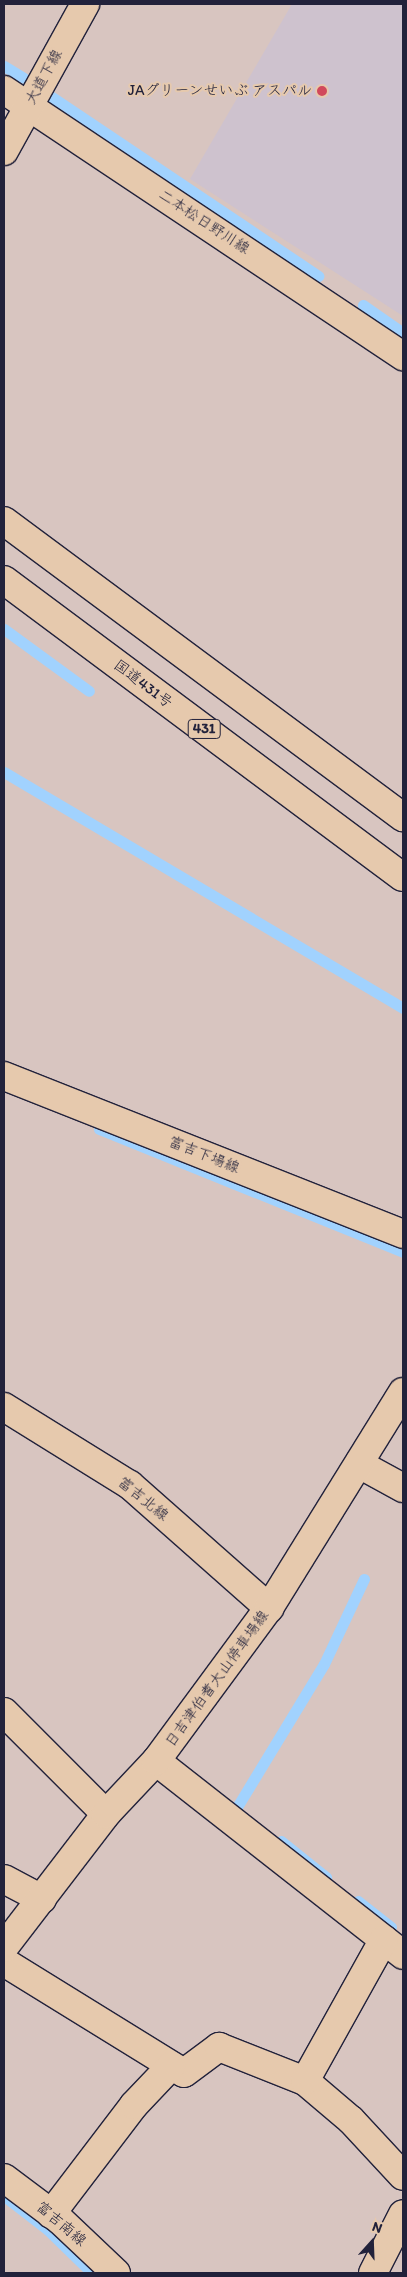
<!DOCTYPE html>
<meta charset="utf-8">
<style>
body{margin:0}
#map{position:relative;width:407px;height:2277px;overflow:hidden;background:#d8c5c0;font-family:Itim,"Klee One",sans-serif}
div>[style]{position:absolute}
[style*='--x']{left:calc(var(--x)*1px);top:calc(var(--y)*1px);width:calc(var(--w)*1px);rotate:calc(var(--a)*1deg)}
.built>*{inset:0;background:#cec2ce}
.stream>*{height:11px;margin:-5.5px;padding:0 5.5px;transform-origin:5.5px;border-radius:5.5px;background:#a1d2fe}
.roads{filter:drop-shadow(1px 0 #22223b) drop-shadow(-1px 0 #22223b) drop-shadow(0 1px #22223b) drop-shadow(0 -1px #22223b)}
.minor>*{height:28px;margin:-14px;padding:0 14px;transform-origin:14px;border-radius:14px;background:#e6c9ad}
.major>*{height:28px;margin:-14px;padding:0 14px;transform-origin:14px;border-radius:14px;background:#e6c9ad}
.highway>*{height:28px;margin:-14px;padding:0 14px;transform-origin:14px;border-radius:14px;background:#e6c9ad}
.dots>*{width:14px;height:14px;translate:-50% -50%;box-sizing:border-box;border:2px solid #e6c9ad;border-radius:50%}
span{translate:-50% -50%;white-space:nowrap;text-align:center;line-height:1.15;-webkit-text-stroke:4px #e6c9ad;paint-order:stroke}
.shield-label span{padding:1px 4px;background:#e6c9ad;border:1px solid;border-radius:4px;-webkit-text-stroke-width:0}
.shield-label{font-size:14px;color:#22223b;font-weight:700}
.street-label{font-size:15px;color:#22223b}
.poi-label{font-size:15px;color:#22223b}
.right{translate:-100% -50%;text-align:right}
.frame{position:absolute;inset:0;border:5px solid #22223b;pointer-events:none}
.north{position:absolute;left:347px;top:2217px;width:50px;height:50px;-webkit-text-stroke:4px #e6c9ad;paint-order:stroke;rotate:20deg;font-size:14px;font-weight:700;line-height:20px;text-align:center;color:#22223b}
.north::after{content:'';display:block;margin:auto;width:18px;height:22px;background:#22223b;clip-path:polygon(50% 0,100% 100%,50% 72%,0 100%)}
</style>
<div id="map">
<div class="built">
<i style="clip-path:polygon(292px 4px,403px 4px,403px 316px,190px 179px)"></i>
</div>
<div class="stream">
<i style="--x:4;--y:66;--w:23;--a:31"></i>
<i style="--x:52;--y:97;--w:321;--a:33.9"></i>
<i style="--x:363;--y:305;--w:49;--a:35"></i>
<i style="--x:4;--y:629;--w:105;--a:36.1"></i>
<i style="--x:4;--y:772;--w:464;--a:30.6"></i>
<i style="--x:99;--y:1129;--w:328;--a:22"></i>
<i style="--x:237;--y:1807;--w:167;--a:-58.7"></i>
<i style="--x:324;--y:1664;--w:94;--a:-64.8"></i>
<i style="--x:281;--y:1841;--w:58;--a:38.7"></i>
<i style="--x:358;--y:1901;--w:42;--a:38.2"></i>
<i style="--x:4;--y:2196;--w:56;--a:37.7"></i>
<i style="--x:48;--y:2230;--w:62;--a:44.3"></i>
</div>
<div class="roads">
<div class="minor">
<i style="--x:4;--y:90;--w:480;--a:33.7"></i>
<i style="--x:4;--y:151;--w:168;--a:-61.1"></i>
<i style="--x:4;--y:1076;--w:429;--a:21.6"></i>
<i style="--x:4;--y:1407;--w:148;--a:31.8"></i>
<i style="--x:130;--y:1485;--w:186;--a:41.5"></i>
<i style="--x:359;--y:1464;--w:50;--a:28.6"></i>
<i style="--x:4;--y:1712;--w:144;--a:45"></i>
<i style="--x:156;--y:1761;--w:314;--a:38.1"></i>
<i style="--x:4;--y:1879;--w:43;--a:27.8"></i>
<i style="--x:4;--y:1962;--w:211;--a:31.7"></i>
<i style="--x:184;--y:2073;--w:44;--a:-36.6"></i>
<i style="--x:219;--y:2047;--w:92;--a:21.6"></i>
<i style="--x:305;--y:2081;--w:60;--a:40.3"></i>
<i style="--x:351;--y:2120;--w:76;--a:47.1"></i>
<i style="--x:305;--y:2081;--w:162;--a:-60.9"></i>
<i style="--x:4;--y:2178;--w:70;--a:36.9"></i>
<i style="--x:60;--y:2220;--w:77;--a:43.4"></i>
<i style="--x:51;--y:2214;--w:137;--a:-52.7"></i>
<i style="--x:134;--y:2105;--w:54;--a:-46.5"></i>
<i style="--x:373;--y:2273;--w:66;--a:-63"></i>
</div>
<div class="major">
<i style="--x:4;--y:1947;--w:168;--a:-52.5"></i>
<i style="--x:106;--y:1814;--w:73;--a:-46.7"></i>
<i style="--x:156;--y:1761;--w:190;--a:-53.6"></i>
<i style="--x:269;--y:1608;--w:254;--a:-58.2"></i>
</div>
<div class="highway">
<i style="--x:4;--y:521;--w:497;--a:36.6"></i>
<i style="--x:4;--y:580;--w:497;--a:36.7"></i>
</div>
</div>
<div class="dots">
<i style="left:322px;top:91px;background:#d1495b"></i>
</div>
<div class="shield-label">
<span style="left:204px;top:729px">431</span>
</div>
<div class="street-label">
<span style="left:44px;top:77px;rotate:-61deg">大道下線</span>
<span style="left:204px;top:222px;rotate:33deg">二本松日野川線</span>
<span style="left:143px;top:684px;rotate:37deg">国道431号</span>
<span style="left:204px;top:1155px;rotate:22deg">富吉下場線</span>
<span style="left:143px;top:1499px;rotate:39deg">富吉北線</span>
<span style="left:217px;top:1679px;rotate:-54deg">日吉津伯耆大山停車場線</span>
<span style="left:61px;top:2224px;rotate:40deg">富吉南線</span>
</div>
<div class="poi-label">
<span class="right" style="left:312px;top:91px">JAグリーンせいぶ アスパル</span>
</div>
<div class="frame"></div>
<div class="north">N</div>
</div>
